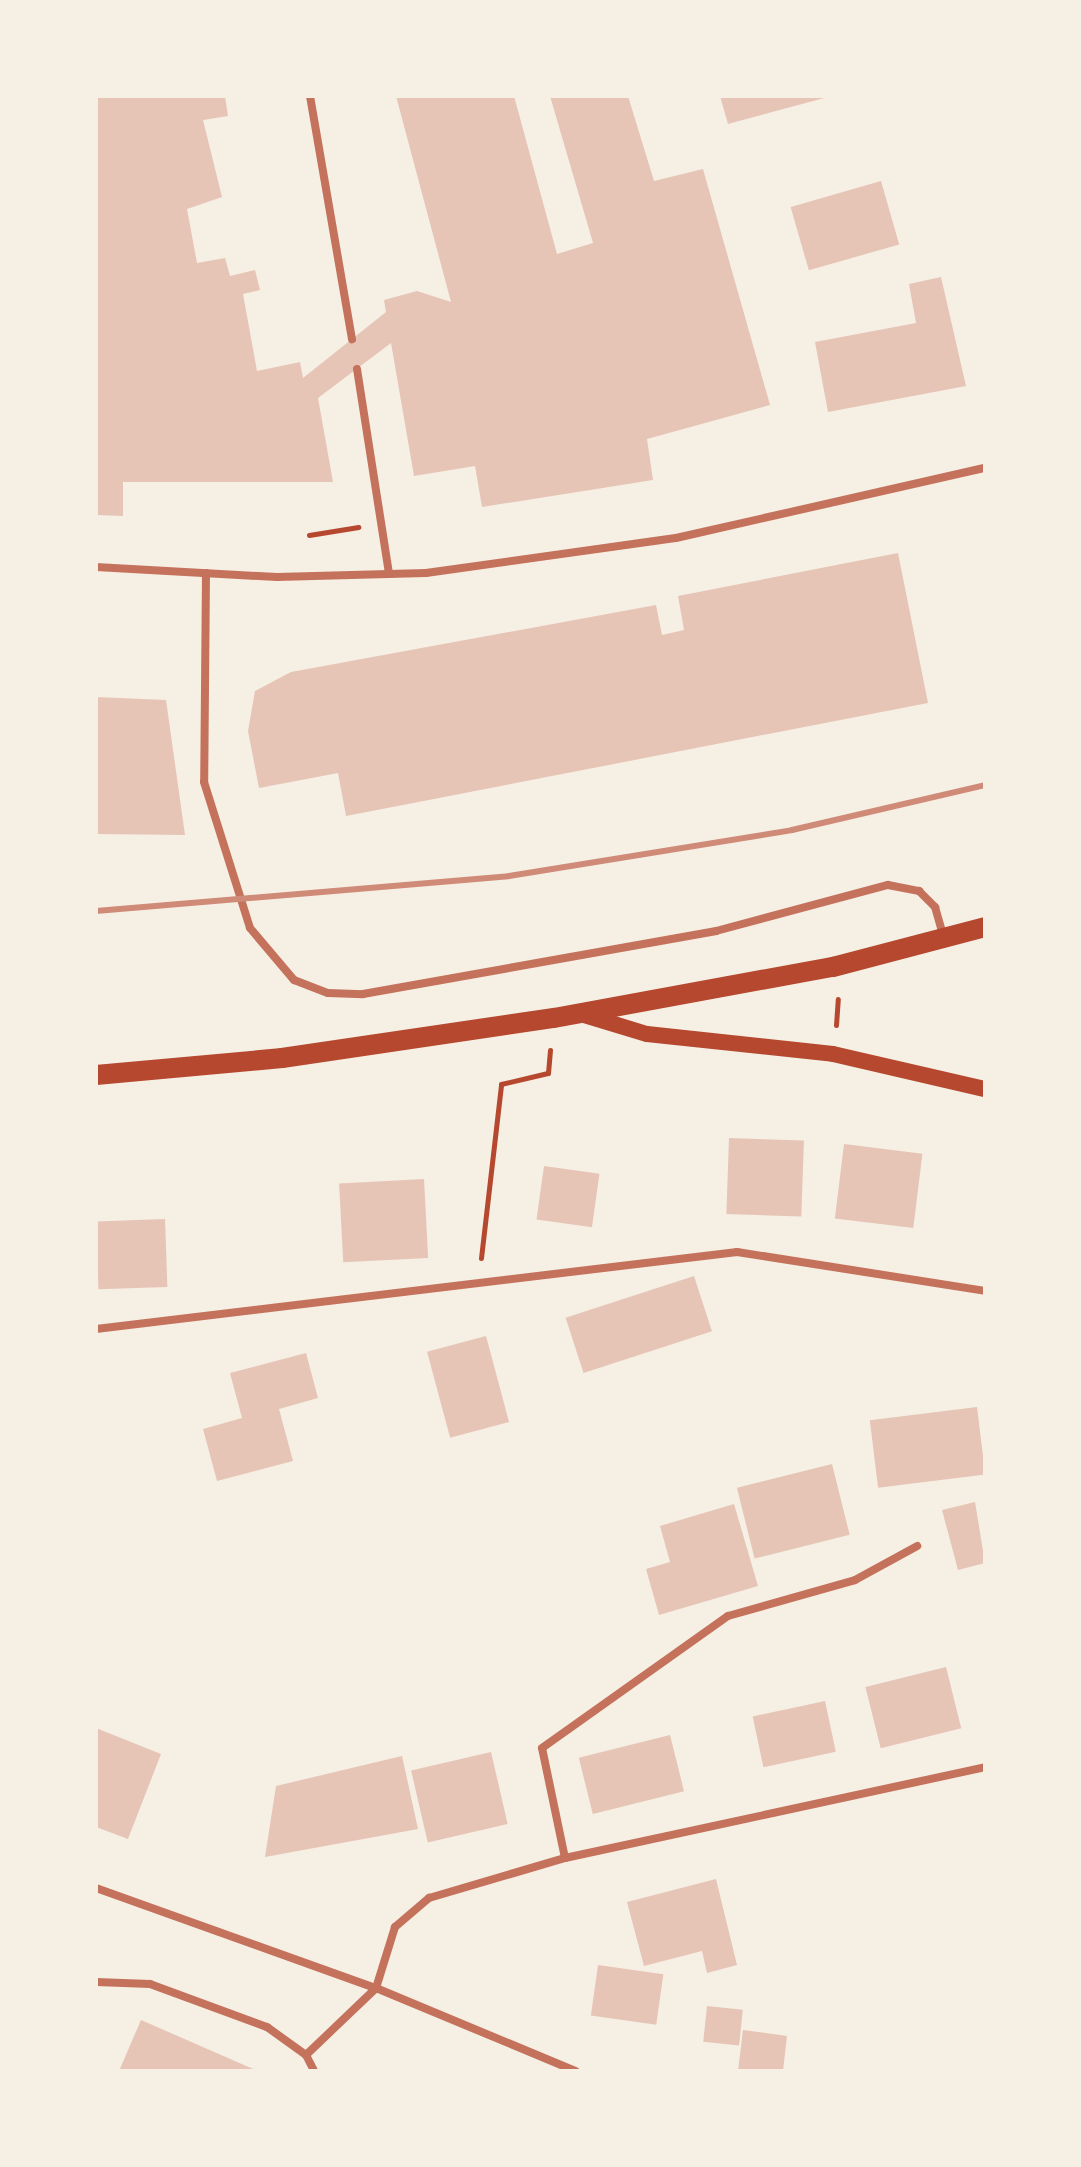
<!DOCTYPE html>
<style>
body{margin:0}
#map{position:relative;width:1081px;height:2167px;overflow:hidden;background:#f6efe4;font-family:Poppins,sans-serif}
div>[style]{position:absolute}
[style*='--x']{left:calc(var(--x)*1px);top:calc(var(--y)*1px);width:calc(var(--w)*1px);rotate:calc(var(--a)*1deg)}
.building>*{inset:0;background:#e6c5b7;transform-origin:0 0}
.path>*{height:5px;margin:-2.5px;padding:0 2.5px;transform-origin:2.5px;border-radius:2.5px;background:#b5482f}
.minor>*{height:8px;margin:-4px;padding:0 4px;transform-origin:4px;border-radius:4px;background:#c5725c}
.secondary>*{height:16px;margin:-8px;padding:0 8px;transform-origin:8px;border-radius:8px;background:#b5482f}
.primary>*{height:20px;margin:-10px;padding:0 10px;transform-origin:10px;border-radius:10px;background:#b5482f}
.rail>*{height:6px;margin:-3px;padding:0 3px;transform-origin:3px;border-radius:3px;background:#cf8b77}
span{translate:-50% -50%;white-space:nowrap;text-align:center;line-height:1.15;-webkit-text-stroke:8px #f6efe4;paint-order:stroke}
.frame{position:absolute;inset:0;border:98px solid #f6efe4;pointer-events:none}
</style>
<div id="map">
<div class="building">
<i style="clip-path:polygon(96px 96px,225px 96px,228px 116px,203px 120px,222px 197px,187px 209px,197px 263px,225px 258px,230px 276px,255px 270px,260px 290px,243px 294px,257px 371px,300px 362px,303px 378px,386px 312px,384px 300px,417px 291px,451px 302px,396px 96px,514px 96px,557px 254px,593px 243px,550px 96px,628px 96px,654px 181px,703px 169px,770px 405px,647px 439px,653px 480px,482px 507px,475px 466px,414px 476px,391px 343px,318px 398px,333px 482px,123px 482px,123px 516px,96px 515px)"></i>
<i style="clip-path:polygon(720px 96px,828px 96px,828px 97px,728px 124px)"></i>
<i style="left:881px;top:181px;width:66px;height:94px;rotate:74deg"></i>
<i style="clip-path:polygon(941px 277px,966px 386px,828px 412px,815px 342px,916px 323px,909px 284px)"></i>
<i style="clip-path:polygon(898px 553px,928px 703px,346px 816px,338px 773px,259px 788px,248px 731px,255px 691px,291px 672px,656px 605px,662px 635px,684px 630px,678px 596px)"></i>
<i style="clip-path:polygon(96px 697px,166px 700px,185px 835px,96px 834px)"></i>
<i style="left:729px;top:1138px;width:75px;height:76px;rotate:2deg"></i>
<i style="left:844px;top:1144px;width:79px;height:75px;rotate:7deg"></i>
<i style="left:544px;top:1166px;width:56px;height:54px;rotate:8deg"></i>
<i style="left:424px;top:1179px;width:79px;height:85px;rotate:87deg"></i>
<i style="left:165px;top:1219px;width:68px;height:69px;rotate:88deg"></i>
<i style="left:694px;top:1276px;width:58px;height:135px;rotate:72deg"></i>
<i style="left:486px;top:1336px;width:89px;height:61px;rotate:75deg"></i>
<i style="clip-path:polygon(306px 1353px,318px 1398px,279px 1409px,293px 1461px,217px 1481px,203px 1429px,242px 1418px,230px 1373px)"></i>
<i style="left:977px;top:1407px;width:68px;height:108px;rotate:83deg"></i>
<i style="left:832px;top:1464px;width:73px;height:98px;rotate:76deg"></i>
<i style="clip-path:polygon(975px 1502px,985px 1563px,958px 1570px,942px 1510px)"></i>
<i style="clip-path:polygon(734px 1504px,758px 1586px,659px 1615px,646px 1569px,670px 1562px,660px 1526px)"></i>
<i style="left:946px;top:1667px;width:63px;height:83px;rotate:76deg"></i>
<i style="left:825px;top:1701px;width:52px;height:74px;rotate:78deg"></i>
<i style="clip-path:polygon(96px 1728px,161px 1754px,128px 1839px,96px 1827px)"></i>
<i style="left:670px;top:1735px;width:58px;height:94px;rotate:76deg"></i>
<i style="left:491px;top:1752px;width:74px;height:82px;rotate:77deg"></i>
<i style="clip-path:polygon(402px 1756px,418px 1829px,265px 1857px,276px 1786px)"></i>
<i style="clip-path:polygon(716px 1879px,737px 1965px,707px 1973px,702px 1951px,644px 1966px,627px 1902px)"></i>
<i style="left:598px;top:1965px;width:66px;height:51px;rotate:8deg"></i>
<i style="left:707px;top:2006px;width:36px;height:36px;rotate:6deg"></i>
<i style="clip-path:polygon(141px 2020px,258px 2071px,119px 2071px)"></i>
<i style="clip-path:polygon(743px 2030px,787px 2036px,783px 2071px,738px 2071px)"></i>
</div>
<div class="path">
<i style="--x:309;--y:535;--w:50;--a:-9.3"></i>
<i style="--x:836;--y:1025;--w:26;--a:-86"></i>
<i style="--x:481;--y:1258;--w:175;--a:-83.4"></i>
<i style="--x:501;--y:1084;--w:48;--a:-13.2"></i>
<i style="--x:548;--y:1073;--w:23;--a:-85"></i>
</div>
<div class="minor">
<i style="--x:310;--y:96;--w:247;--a:80.2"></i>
<i style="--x:357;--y:369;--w:207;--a:81.1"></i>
<i style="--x:96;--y:567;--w:181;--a:3.2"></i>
<i style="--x:277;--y:577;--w:149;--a:-1.5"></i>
<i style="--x:426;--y:573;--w:252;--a:-8"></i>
<i style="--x:676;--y:538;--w:317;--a:-12.8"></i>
<i style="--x:206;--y:573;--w:209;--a:90.5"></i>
<i style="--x:204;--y:782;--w:153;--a:72.5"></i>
<i style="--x:250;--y:928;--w:68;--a:49.8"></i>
<i style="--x:294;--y:980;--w:36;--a:21"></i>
<i style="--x:328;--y:993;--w:35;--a:2"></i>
<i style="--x:363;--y:994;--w:359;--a:-10.1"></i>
<i style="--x:716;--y:931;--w:178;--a:-15"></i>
<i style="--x:888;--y:885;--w:32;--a:11"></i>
<i style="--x:919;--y:891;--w:23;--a:45"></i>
<i style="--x:935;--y:907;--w:33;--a:74"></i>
<i style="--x:96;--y:1329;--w:646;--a:-6.85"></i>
<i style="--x:737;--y:1252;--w:251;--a:8.9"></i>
<i style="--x:565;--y:1858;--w:112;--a:-101.8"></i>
<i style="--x:542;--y:1748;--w:228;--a:-35.4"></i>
<i style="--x:728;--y:1616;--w:132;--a:-15.8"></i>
<i style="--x:855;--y:1580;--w:71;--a:-28.7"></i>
<i style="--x:96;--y:1888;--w:297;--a:19.7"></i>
<i style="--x:376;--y:1988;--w:216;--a:22.6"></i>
<i style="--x:96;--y:1982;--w:54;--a:2.1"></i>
<i style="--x:150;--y:1984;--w:125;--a:20.2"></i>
<i style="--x:267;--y:2027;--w:48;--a:35.7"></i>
<i style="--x:306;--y:2055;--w:97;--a:-43.7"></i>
<i style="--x:376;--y:1988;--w:64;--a:-72.7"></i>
<i style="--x:395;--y:1927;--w:45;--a:-40.5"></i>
<i style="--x:429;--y:1898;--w:142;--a:-16.4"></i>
<i style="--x:565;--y:1858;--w:430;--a:-12.2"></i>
<i style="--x:306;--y:2055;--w:18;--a:63"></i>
</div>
<div class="secondary">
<i style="--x:581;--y:1014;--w:69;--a:16.9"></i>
<i style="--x:647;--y:1034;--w:187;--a:6.1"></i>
<i style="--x:833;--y:1054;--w:156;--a:13"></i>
</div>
<div class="primary">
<i style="--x:96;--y:1075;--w:187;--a:-5.2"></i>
<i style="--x:282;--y:1058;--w:275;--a:-8.4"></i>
<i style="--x:554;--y:1018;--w:284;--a:-10.4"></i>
<i style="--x:833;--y:967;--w:157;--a:-14.7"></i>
</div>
<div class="rail">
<i style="--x:96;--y:911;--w:414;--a:-4.8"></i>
<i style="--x:509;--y:876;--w:287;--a:-9.2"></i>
<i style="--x:792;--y:830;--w:198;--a:-13.1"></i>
</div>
<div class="frame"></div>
</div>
